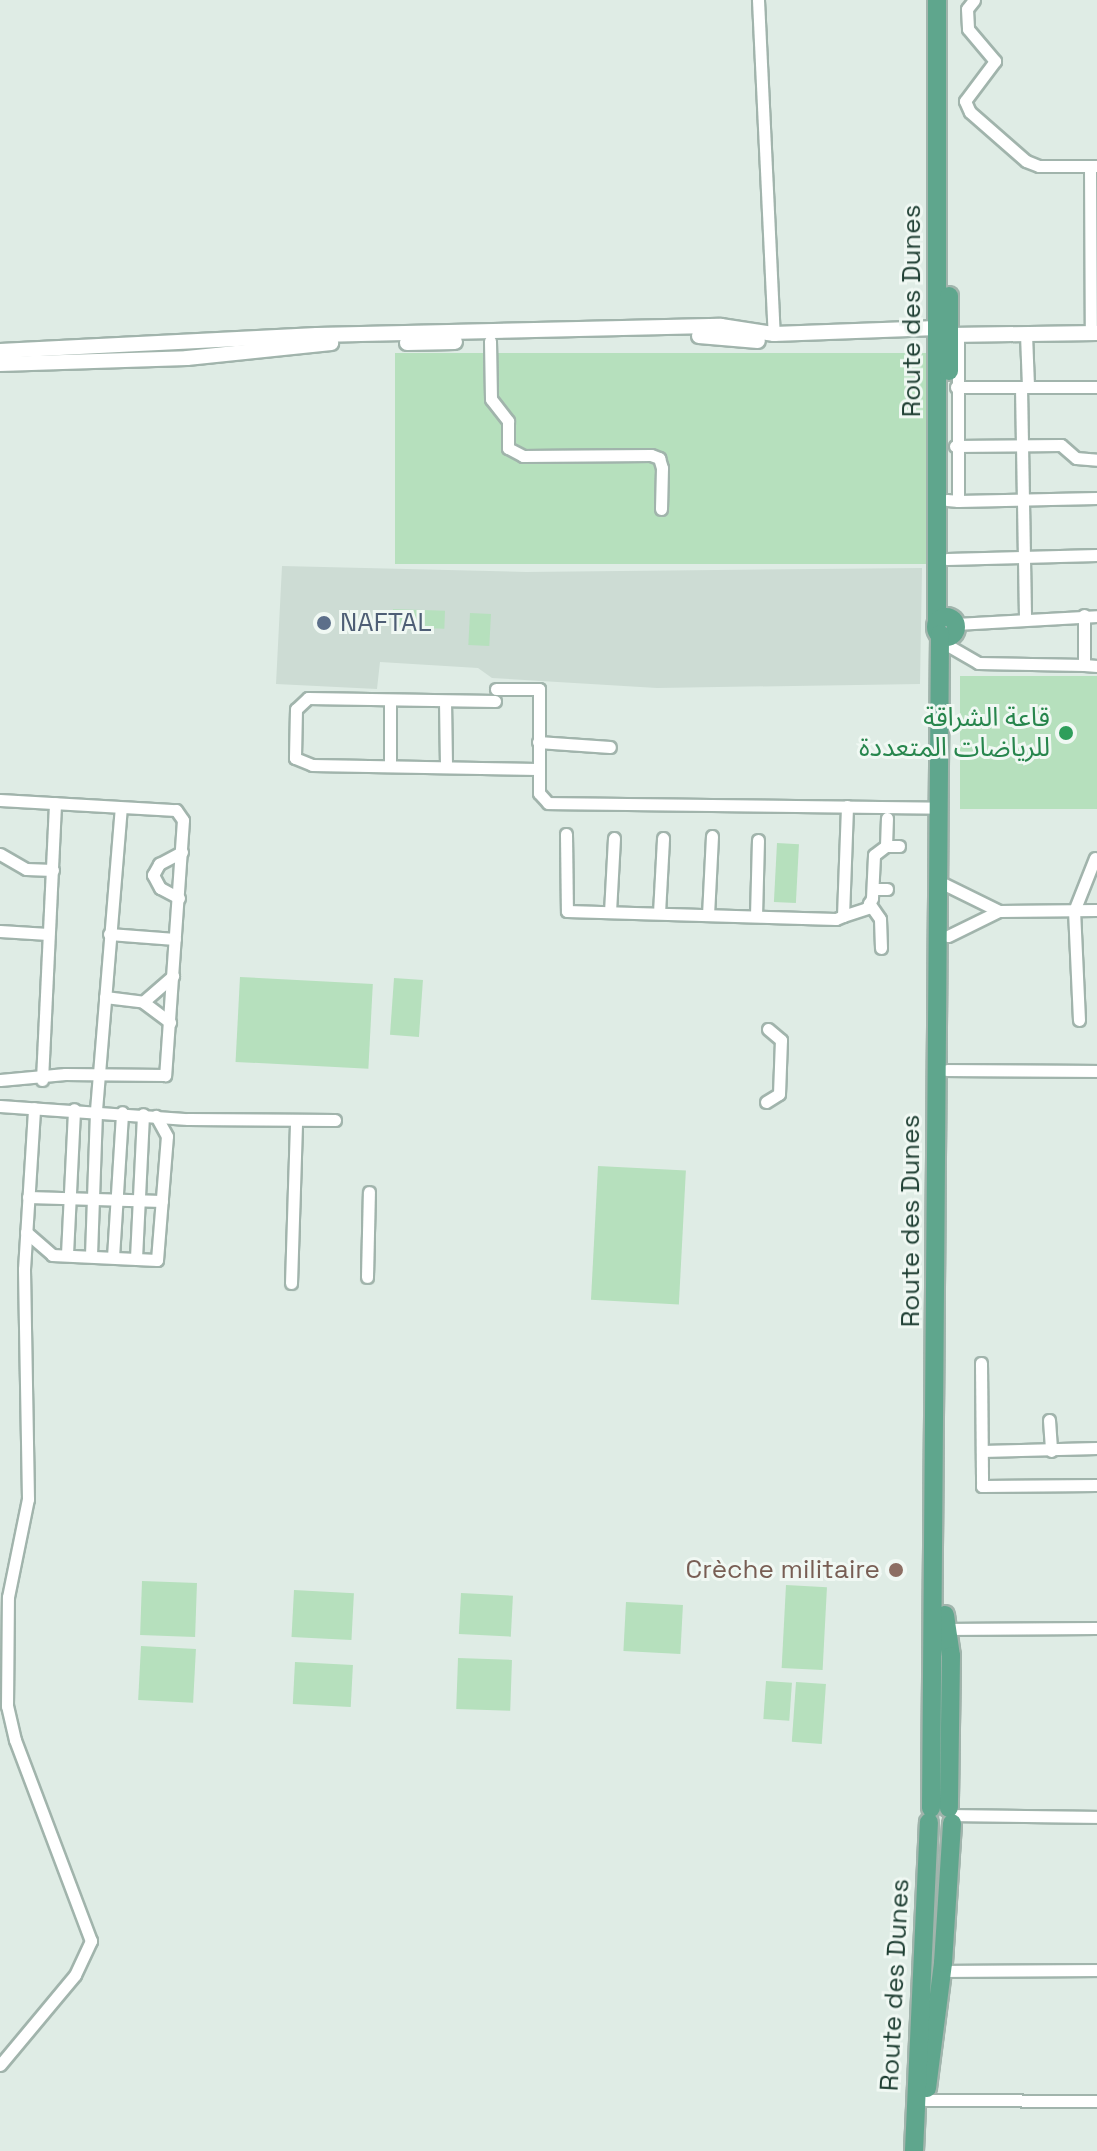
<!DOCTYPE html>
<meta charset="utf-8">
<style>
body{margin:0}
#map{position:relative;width:1097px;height:2151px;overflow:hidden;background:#dfece5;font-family:"Space Grotesk","Noto Sans Arabic",sans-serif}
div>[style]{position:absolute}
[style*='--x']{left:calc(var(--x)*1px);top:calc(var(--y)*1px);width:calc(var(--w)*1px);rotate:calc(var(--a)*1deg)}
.built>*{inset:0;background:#cddcd4}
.green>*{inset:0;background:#b6e0bd;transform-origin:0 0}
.roads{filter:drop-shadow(2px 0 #a1b4ac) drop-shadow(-2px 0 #a1b4ac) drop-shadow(0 2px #a1b4ac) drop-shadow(0 -2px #a1b4ac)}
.minor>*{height:11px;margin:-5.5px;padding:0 5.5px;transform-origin:5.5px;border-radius:5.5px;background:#fff}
.tertiary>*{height:14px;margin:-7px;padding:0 7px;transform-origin:7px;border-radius:7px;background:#fff}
.primary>*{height:18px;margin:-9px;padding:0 9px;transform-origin:9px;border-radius:9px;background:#5fa68d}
.primary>.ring{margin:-9px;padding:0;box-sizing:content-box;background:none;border:18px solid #5fa68d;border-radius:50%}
.dots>*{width:22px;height:22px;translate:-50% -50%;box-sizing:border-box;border:4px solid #f0f8f3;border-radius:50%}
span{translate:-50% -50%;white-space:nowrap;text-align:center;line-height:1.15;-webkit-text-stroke:6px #f0f8f3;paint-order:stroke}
.street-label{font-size:26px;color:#1e3e32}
.service-label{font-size:26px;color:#4e5e75}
.left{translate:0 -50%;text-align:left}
.leisure-label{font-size:26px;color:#27864d}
.right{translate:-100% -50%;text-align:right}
.education-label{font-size:26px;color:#785e54}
</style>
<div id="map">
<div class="built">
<i style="clip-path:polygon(282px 566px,526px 572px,922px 568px,920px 684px,657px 688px,492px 678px,478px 668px,380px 662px,377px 689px,276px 684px)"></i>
</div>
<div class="green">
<i style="left:395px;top:353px;width:532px;height:211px"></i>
<i style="left:393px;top:609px;width:52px;height:18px;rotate:2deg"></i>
<i style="left:470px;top:613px;width:21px;height:32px;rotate:3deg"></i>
<i style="left:960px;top:676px;width:137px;height:133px"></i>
<i style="left:777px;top:843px;width:22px;height:59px;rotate:3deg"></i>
<i style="left:240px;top:977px;width:133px;height:85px;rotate:3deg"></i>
<i style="left:394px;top:978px;width:29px;height:57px;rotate:4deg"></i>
<i style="left:598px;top:1166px;width:88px;height:134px;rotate:3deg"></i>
<i style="left:142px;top:1581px;width:55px;height:54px;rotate:2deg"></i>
<i style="left:786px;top:1585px;width:41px;height:83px;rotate:3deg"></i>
<i style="left:294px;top:1590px;width:60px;height:47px;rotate:3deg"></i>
<i style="left:461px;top:1593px;width:52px;height:41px;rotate:3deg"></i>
<i style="left:626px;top:1602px;width:57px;height:49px;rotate:3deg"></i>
<i style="left:141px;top:1646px;width:55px;height:54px;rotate:3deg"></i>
<i style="left:458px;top:1658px;width:54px;height:51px;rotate:2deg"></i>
<i style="left:295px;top:1662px;width:58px;height:42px;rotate:3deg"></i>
<i style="left:766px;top:1681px;width:26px;height:38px;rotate:4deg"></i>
<i style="left:796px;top:1682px;width:30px;height:60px;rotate:4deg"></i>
</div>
<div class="roads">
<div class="minor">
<i style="--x:758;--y:0;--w:334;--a:87.3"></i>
<i style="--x:974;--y:0;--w:11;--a:128"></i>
<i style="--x:967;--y:9;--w:20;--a:87"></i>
<i style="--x:968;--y:29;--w:42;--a:49.8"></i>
<i style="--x:995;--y:61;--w:50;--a:126.9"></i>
<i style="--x:965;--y:101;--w:12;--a:66"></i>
<i style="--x:970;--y:112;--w:74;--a:41.2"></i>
<i style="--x:1026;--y:161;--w:14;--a:21"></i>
<i style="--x:1039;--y:166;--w:58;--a:0"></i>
<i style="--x:1090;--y:166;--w:167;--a:89.7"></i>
<i style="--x:1026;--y:334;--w:53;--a:87.8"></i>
<i style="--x:490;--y:341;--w:58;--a:89"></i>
<i style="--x:491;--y:399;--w:28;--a:52"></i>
<i style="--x:508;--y:421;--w:27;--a:90"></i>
<i style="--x:508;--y:448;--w:17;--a:28"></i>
<i style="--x:523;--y:456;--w:128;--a:-0.4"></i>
<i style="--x:651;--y:455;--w:9;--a:21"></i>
<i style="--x:659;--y:458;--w:10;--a:73"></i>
<i style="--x:662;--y:468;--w:41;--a:91.4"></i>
<i style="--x:956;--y:387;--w:141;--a:0"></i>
<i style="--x:1021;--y:387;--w:230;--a:89"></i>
<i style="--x:955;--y:446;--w:106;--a:-0.5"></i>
<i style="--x:1061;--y:445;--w:20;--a:41"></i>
<i style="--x:1076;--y:458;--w:21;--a:5"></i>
<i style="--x:947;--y:500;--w:11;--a:5"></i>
<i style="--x:958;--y:501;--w:167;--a:-90"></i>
<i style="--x:958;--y:501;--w:139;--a:-1.2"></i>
<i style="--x:947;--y:559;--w:150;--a:-1.5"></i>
<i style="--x:1084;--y:615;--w:50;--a:90"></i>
<i style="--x:1084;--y:665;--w:13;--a:4"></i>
<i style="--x:956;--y:624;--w:141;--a:-3.2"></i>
<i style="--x:949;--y:646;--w:34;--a:30"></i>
<i style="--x:978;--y:663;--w:106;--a:1.1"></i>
<i style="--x:496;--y:689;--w:43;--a:0"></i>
<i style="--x:539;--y:689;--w:104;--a:90"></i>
<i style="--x:539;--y:793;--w:13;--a:48"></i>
<i style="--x:548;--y:803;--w:390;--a:0.7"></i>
<i style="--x:445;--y:701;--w:65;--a:89.1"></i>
<i style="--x:495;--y:701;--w:187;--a:-179.1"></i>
<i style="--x:308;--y:698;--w:16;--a:137"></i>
<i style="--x:296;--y:709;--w:49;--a:91.2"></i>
<i style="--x:295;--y:758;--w:18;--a:22"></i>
<i style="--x:312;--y:765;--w:225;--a:1"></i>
<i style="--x:538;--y:742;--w:72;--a:4"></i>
<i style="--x:390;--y:766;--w:66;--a:-90"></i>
<i style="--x:0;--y:800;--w:176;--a:3.3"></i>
<i style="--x:176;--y:810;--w:12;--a:55"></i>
<i style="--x:183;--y:820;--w:256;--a:94"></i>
<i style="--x:165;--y:1075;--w:100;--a:-179.4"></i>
<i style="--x:65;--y:1074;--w:65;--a:174.7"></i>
<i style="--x:566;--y:834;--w:77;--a:89.3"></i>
<i style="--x:567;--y:911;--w:269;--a:1.7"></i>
<i style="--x:836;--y:919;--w:8;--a:-23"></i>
<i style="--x:843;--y:916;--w:110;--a:-87.9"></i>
<i style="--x:886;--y:846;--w:13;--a:0"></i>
<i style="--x:0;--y:854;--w:30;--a:30"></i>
<i style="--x:26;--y:869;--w:27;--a:2"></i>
<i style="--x:938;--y:881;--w:68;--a:26.2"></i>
<i style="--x:999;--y:911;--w:98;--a:-0.6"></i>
<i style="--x:873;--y:889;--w:14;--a:0"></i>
<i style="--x:179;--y:898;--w:21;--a:-152"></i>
<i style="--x:160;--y:888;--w:15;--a:-118"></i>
<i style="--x:153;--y:875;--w:13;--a:-61"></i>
<i style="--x:159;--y:864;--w:26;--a:-28"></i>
<i style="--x:869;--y:903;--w:19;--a:55"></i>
<i style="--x:880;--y:919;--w:29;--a:88"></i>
<i style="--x:610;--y:912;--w:74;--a:-86.9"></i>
<i style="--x:659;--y:913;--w:75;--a:-86.9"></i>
<i style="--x:708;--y:915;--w:79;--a:-87.1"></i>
<i style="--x:756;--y:916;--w:76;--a:-88.5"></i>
<i style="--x:843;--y:916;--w:25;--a:-18"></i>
<i style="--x:867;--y:908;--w:11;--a:-63"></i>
<i style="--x:872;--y:898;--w:43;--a:-87.3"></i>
<i style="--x:874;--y:855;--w:15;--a:-37"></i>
<i style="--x:886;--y:846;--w:28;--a:-88"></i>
<i style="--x:0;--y:931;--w:48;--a:3.6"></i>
<i style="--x:109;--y:934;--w:66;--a:4.3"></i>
<i style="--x:948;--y:936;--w:57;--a:-26.1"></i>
<i style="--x:105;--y:997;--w:38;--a:7"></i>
<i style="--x:143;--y:1002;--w:34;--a:37"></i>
<i style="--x:143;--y:1002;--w:40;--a:-41"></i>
<i style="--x:1079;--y:1020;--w:109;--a:-92.6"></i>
<i style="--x:1074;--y:911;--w:57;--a:-68.4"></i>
<i style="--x:947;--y:1070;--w:150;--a:0.4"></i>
<i style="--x:42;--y:1080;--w:277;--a:-87.3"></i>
<i style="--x:766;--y:1102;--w:15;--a:-32"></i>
<i style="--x:779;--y:1094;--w:54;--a:-87.9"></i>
<i style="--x:781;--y:1040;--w:17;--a:-140"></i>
<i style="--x:0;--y:1106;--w:188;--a:4"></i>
<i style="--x:188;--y:1119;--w:147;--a:0.4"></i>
<i style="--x:28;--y:1197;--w:134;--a:1.7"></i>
<i style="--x:26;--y:1232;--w:35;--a:41"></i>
<i style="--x:52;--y:1255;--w:105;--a:2.7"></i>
<i style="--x:157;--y:1260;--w:124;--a:-85.4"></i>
<i style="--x:167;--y:1136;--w:23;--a:-119"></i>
<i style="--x:67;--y:1254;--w:145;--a:-87.2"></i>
<i style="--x:91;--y:1255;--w:145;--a:-88"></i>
<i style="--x:96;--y:1110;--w:303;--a:-85.3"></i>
<i style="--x:113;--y:1257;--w:145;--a:-86.4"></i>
<i style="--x:136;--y:1258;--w:144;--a:-87.2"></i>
<i style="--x:367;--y:1277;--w:85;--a:-88.7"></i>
<i style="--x:291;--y:1283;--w:163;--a:-88.2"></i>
<i style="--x:981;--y:1363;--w:123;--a:89.5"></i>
<i style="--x:982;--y:1486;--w:115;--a:-0.5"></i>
<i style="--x:1049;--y:1420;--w:31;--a:86"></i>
<i style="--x:982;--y:1451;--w:115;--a:-1.5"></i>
<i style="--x:942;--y:1629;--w:155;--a:-0.4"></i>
<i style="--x:953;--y:1815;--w:144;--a:0.8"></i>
<i style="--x:942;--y:1971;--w:155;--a:-0.4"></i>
<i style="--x:0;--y:2065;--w:117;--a:-50.2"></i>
<i style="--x:75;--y:1975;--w:38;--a:-65"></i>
<i style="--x:91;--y:1941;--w:215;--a:-110.7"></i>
<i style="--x:15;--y:1740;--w:35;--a:-103"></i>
<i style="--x:7;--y:1706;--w:109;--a:-89.5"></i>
<i style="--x:8;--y:1597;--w:100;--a:-78.5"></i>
<i style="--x:28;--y:1499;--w:230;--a:-91"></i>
<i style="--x:24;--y:1269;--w:161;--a:-86.4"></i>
<i style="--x:926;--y:2100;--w:171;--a:0.3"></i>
</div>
<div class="tertiary">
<i style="--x:950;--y:335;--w:147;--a:-0.8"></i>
<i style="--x:699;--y:336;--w:59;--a:4.8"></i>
<i style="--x:407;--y:343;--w:48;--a:-1.2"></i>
<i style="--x:0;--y:351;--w:317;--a:-2.9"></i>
<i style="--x:317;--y:335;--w:404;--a:-1.3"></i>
<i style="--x:721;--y:326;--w:54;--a:8.6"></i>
<i style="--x:774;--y:334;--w:163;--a:-2.1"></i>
<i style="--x:0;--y:364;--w:187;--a:-1.8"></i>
<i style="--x:187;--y:358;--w:145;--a:-5.9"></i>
</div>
<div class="primary">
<i style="--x:937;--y:0;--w:623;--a:90"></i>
<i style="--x:949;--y:371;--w:75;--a:-90"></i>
<i class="ring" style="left:936px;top:617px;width:2px;height:2px"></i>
<i style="--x:945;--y:1615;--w:41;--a:81.7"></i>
<i style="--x:951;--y:1656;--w:152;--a:90.8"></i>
<i style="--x:931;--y:1808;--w:1174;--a:-89.56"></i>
<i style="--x:927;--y:2088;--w:126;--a:-82.7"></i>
<i style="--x:943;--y:1963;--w:140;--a:-86.3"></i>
<i style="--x:914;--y:2151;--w:329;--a:-87.4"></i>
</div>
</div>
<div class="dots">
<i style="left:324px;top:623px;background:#5c6f8a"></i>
<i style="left:1066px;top:733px;background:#2e9e5b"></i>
<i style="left:896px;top:1570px;background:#8d6e63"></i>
</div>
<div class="street-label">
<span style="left:912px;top:311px;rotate:-90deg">Route des Dunes</span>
<span style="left:911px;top:1221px;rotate:-90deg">Route des Dunes</span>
<span style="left:895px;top:1985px;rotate:-87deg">Route des Dunes</span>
</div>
<div class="service-label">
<span class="left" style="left:340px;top:623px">NAFTAL</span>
</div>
<div class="leisure-label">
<span class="right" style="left:1050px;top:733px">قاعة الشراقة<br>للرياضات المتعددة</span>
</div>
<div class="education-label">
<span class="right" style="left:880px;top:1570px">Crèche militaire</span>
</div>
</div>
